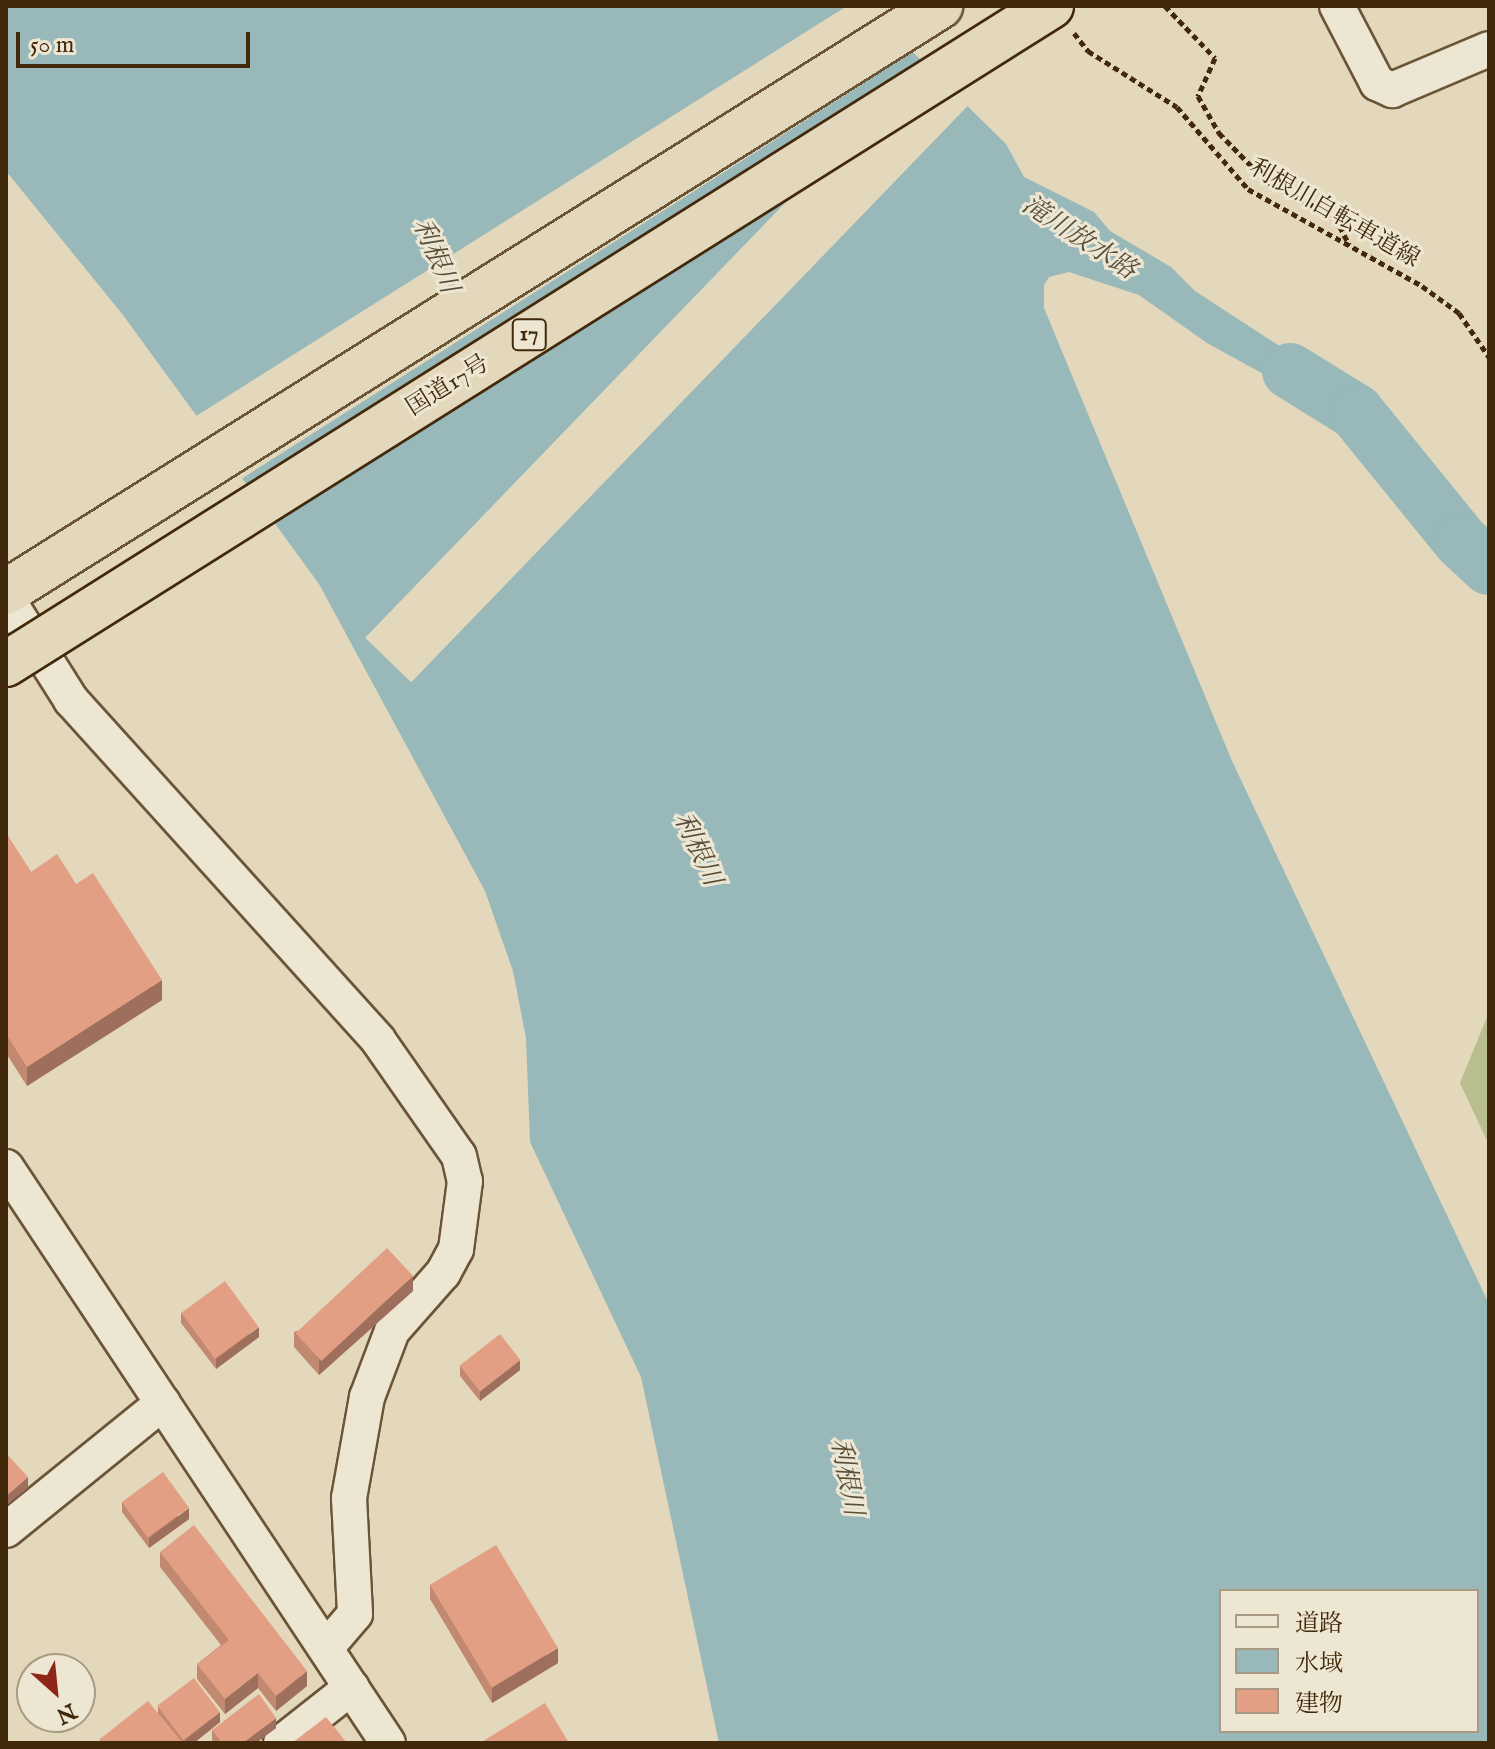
<!DOCTYPE html>
<meta charset="utf-8">
<style>
body{margin:0}
#map{position:relative;width:1495px;height:1749px;overflow:hidden;background:#e3d8bc;font-family:"IM FELL English","Noto Serif JP",serif}
div>[style]{position:absolute}
[style*='--x']{left:calc(var(--x)*1px);top:calc(var(--y)*1px);width:calc(var(--w)*1px);rotate:calc(var(--a)*1deg)}
.green>*{inset:0;background:#b8be8d}
.water>*{inset:0;background:#98b8ba}
.pier>*{inset:0;background:#e3d8bc;transform-origin:0 0}
.river>*{height:56px;margin:-28px;padding:0 28px;transform-origin:28px;border-radius:28px;background:#98b8ba}
.path>*{height:5px;margin-top:-2.5px;transform-origin:0;background:repeating-linear-gradient(90deg,#43290b 0 6px,transparent 0 10px)}
.roads{filter:drop-shadow(2px 0 #6b5537) drop-shadow(-2px 0 #6b5537) drop-shadow(0 2px #6b5537) drop-shadow(0 -2px #6b5537)}
.minor>*{height:34px;margin:-17px;padding:0 17px;transform-origin:17px;border-radius:17px;background:#ede6d3}
.highway>*{height:44px;margin:-22px;padding:0 22px;transform-origin:22px;border-radius:22px;background:#e3d8bc}
.bridges{filter:drop-shadow(2px 0 #43290b) drop-shadow(-2px 0 #43290b) drop-shadow(0 2px #43290b) drop-shadow(0 -2px #43290b)}
.highway-bridge>*{height:44px;margin:-22px;padding:0 22px;transform-origin:22px;border-radius:22px;background:#e3d8bc}
.wall>*{inset:0;background:#c28971}
.shaded-wall>*{inset:0;background:#9e6f5c}
.building>*{inset:0;background:#e29f83;transform-origin:0 0}
span{translate:-50% -50%;white-space:nowrap;text-align:center;line-height:1.15;-webkit-text-stroke:6px #ede6d3;paint-order:stroke}
.shield-label span{padding:2px 6px;background:#ede6d3;border:2px solid;border-radius:6px;-webkit-text-stroke-width:0}
.shield-label{font-size:22px;color:#43290b;font-weight:700}
.street-label{font-size:24px;color:#43290b}
.water-label{font-size:26px;color:#584d37;font-style:italic}
.frame{position:absolute;inset:0;border:8px solid #43290b;pointer-events:none}
.legend{position:absolute;left:1219px;top:1589px;width:260px;height:144px;box-sizing:border-box;background:#ede6d3;border:2px solid #a99a83;margin:0;padding:10px 14px;list-style:none;font-size:24px;color:#43290b}
.legend li{display:flex;align-items:center;gap:16px;height:40px}
.legend b{width:40px;border:2px solid #a99a83}
.north{position:absolute;left:16px;top:1653px;width:80px;height:80px;box-sizing:border-box;background:#ede6d3;border:2px solid #a99a83;border-radius:50%;rotate:153deg;font-size:22px;font-weight:700;line-height:32px;text-align:center;color:#43290b}
.north::after{content:'';display:block;margin:auto;width:28px;height:36px;background:#8f2418;clip-path:polygon(50% 0,100% 100%,50% 72%,0 100%)}
.scale{position:absolute;left:16px;top:32px;width:234px;height:36px;box-sizing:border-box;border:4px solid #43290b;border-top:0;padding-left:10px;font-size:24px;line-height:28px;white-space:nowrap;color:#43290b;-webkit-text-stroke:6px #ede6d3;paint-order:stroke}
</style>
<div id="map">
<div class="green">
<i style="clip-path:polygon(1489px 1012px,1489px 1145px,1460px 1083px)"></i>
</div>
<div class="water">
<i style="clip-path:polygon(evenodd,6px 6px,866px 6px,1006px 144px,1024px 177px,1094px 212px,1110px 231px,1171px 267px,1195px 291px,1347px 390px,1356px 412px,1287px 387px,1207px 343px,1139px 295px,1069px 272px,1049px 277px,1044px 285px,1044px 308px,1232px 761px,1489px 1304px,1489px 1743px,719px 1743px,641px 1377px,530px 1142px,526px 1038px,513px 971px,485px 891px,319px 584px,123px 315px,6px 171px,6px 6px,1221px 1591px,1477px 1591px,1477px 1731px,1221px 1731px,1221px 1591px)"></i>
</div>
<div class="pier">
<i style="clip-path:polygon(847px 6px,872px 6px,916px 50px,238px 481px,193px 418px)"></i>
<i style="left:925px;top:58px;width:64px;height:806px;rotate:44deg"></i>
</div>
<div class="river">
<i style="--x:1290;--y:371;--w:78;--a:31.8"></i>
<i style="--x:1356;--y:412;--w:166;--a:50.9"></i>
<i style="--x:1461;--y:541;--w:38;--a:43"></i>
</div>
<div class="path">
<i style="--x:1165;--y:6;--w:72;--a:46.1"></i>
<i style="--x:1215;--y:58;--w:42;--a:114.1"></i>
<i style="--x:1198;--y:96;--w:43;--a:60.4"></i>
<i style="--x:1219;--y:133;--w:67;--a:45.6"></i>
<i style="--x:1266;--y:181;--w:78;--a:27.6"></i>
<i style="--x:1335;--y:217;--w:31;--a:63"></i>
<i style="--x:1074;--y:33;--w:23;--a:52"></i>
<i style="--x:1088;--y:51;--w:105;--a:32.2"></i>
<i style="--x:1177;--y:107;--w:108;--a:49.1"></i>
<i style="--x:1248;--y:189;--w:199;--a:29.1"></i>
<i style="--x:1422;--y:286;--w:46;--a:36.1"></i>
<i style="--x:1459;--y:313;--w:53;--a:55.7"></i>
</div>
<div class="roads">
<div class="minor">
<i style="--x:1337;--y:6;--w:87;--a:62.5"></i>
<i style="--x:1377;--y:83;--w:17;--a:25"></i>
<i style="--x:1392;--y:90;--w:105;--a:-22.9"></i>
<i style="--x:6;--y:597;--w:122;--a:57.7"></i>
<i style="--x:71;--y:700;--w:458;--a:47.9"></i>
<i style="--x:378;--y:1040;--w:141;--a:55.1"></i>
<i style="--x:459;--y:1156;--w:26;--a:77"></i>
<i style="--x:465;--y:1181;--w:69;--a:97.5"></i>
<i style="--x:456;--y:1249;--w:27;--a:118"></i>
<i style="--x:443;--y:1273;--w:77;--a:131.3"></i>
<i style="--x:392;--y:1331;--w:71;--a:110.7"></i>
<i style="--x:367;--y:1397;--w:103;--a:100.1"></i>
<i style="--x:349;--y:1498;--w:116;--a:87"></i>
<i style="--x:355;--y:1614;--w:45;--a:130.5"></i>
<i style="--x:6;--y:1167;--w:691;--a:56.45"></i>
<i style="--x:6;--y:1530;--w:202;--a:-39"></i>
<i style="--x:281;--y:1743;--w:90;--a:-38.3"></i>
</div>
<div class="highway">
<i style="--x:6;--y:592;--w:1103;--a:-32.1"></i>
</div>
</div>
<div class="bridges">
<div class="highway-bridge">
<i style="--x:6;--y:664;--w:1235;--a:-32.2"></i>
</div>
</div>
<div class="wall">
<i style="clip-path:polygon(6px 833px,31px 872px,76px 884px,162px 1000px,27px 1086px,6px 1053px)"></i>
<i style="clip-path:polygon(413px 1291px,319px 1375px,294px 1347px,294px 1332px)"></i>
<i style="clip-path:polygon(181px 1313px,259px 1337px,216px 1369px,181px 1323px)"></i>
<i style="clip-path:polygon(460px 1366px,520px 1370px,480px 1401px,460px 1376px)"></i>
<i style="clip-path:polygon(122px 1502px,189px 1519px,149px 1548px,122px 1512px)"></i>
<i style="clip-path:polygon(160px 1552px,307px 1686px,276px 1711px,258px 1688px,225px 1714px,197px 1679px,197px 1664px,221px 1645px,160px 1567px)"></i>
<i style="clip-path:polygon(430px 1584px,558px 1663px,492px 1703px,430px 1599px)"></i>
<i style="clip-path:polygon(158px 1706px,220px 1722px,194px 1743px,100px 1743px,100px 1739px,158px 1713px)"></i>
<i style="clip-path:polygon(276px 1728px,256px 1743px,215px 1743px,212px 1740px,212px 1730px)"></i>
</div>
<div class="shaded-wall">
<i style="clip-path:polygon(162px 980px,162px 1000px,27px 1086px,27px 1067px)"></i>
<i style="clip-path:polygon(413px 1276px,413px 1291px,319px 1375px,319px 1360px)"></i>
<i style="clip-path:polygon(259px 1327px,259px 1337px,216px 1369px,216px 1359px)"></i>
<i style="clip-path:polygon(520px 1360px,520px 1370px,480px 1401px,480px 1391px)"></i>
<i style="clip-path:polygon(28px 1477px,28px 1488px,6px 1506px,6px 1496px)"></i>
<i style="clip-path:polygon(189px 1508px,189px 1519px,149px 1548px,149px 1538px)"></i>
<i style="clip-path:polygon(558px 1648px,558px 1663px,492px 1703px,492px 1688px)"></i>
<i style="clip-path:polygon(307px 1671px,307px 1686px,276px 1711px,276px 1696px)"></i>
<i style="clip-path:polygon(258px 1673px,258px 1688px,225px 1714px,225px 1699px)"></i>
<i style="clip-path:polygon(220px 1712px,220px 1722px,194px 1743px,185px 1743px,185px 1740px)"></i>
<i style="clip-path:polygon(276px 1718px,276px 1728px,256px 1743px,243px 1743px)"></i>
</div>
<div class="building">
<i style="clip-path:polygon(6px 833px,31px 872px,57px 854px,76px 884px,93px 873px,162px 980px,27px 1067px,6px 1034px)"></i>
<i style="left:387px;top:1248px;width:38px;height:125px;rotate:47deg"></i>
<i style="left:225px;top:1281px;width:57px;height:54px;rotate:54deg"></i>
<i style="left:500px;top:1334px;width:33px;height:51px;rotate:52deg"></i>
<i style="clip-path:polygon(6px 1453px,28px 1477px,6px 1496px)"></i>
<i style="left:163px;top:1472px;width:44px;height:51px;rotate:54deg"></i>
<i style="clip-path:polygon(194px 1525px,307px 1671px,276px 1696px,258px 1673px,225px 1699px,197px 1664px,229px 1640px,160px 1552px)"></i>
<i style="left:496px;top:1545px;width:120px;height:77px;rotate:59deg"></i>
<i style="left:194px;top:1678px;width:43px;height:46px;rotate:53deg"></i>
<i style="clip-path:polygon(259px 1694px,276px 1718px,243px 1743px,222px 1743px,212px 1730px)"></i>
<i style="clip-path:polygon(148px 1701px,182px 1742px,180px 1743px,104px 1743px,100px 1739px)"></i>
<i style="clip-path:polygon(545px 1703px,569px 1743px,485px 1743px,483px 1741px)"></i>
<i style="clip-path:polygon(326px 1717px,347px 1743px,292px 1743px)"></i>
</div>
<div class="shield-label">
<span style="left:529px;top:335px">17</span>
</div>
<div class="street-label">
<span style="left:1334px;top:214px;rotate:30deg">利根川自転車道線</span>
<span style="left:448px;top:386px;rotate:-32deg">国道17号</span>
</div>
<div class="water-label">
<span style="left:1079px;top:238px;rotate:33deg">滝川放水路</span>
<span style="left:435px;top:256px;rotate:67deg">利根川</span>
<span style="left:697px;top:849px;rotate:65deg">利根川</span>
<span style="left:846px;top:1477px;rotate:79deg">利根川</span>
</div>
<div class="frame"></div>
<ul class="legend">
<li><b style="height:10px;background:#ede6d3"></b>道路</li>
<li><b style="height:22px;background:#98b8ba"></b>水域</li>
<li><b style="height:22px;background:#e29f83"></b>建物</li>
</ul>
<div class="north">N</div>
<div class="scale">50 m</div>
</div>
